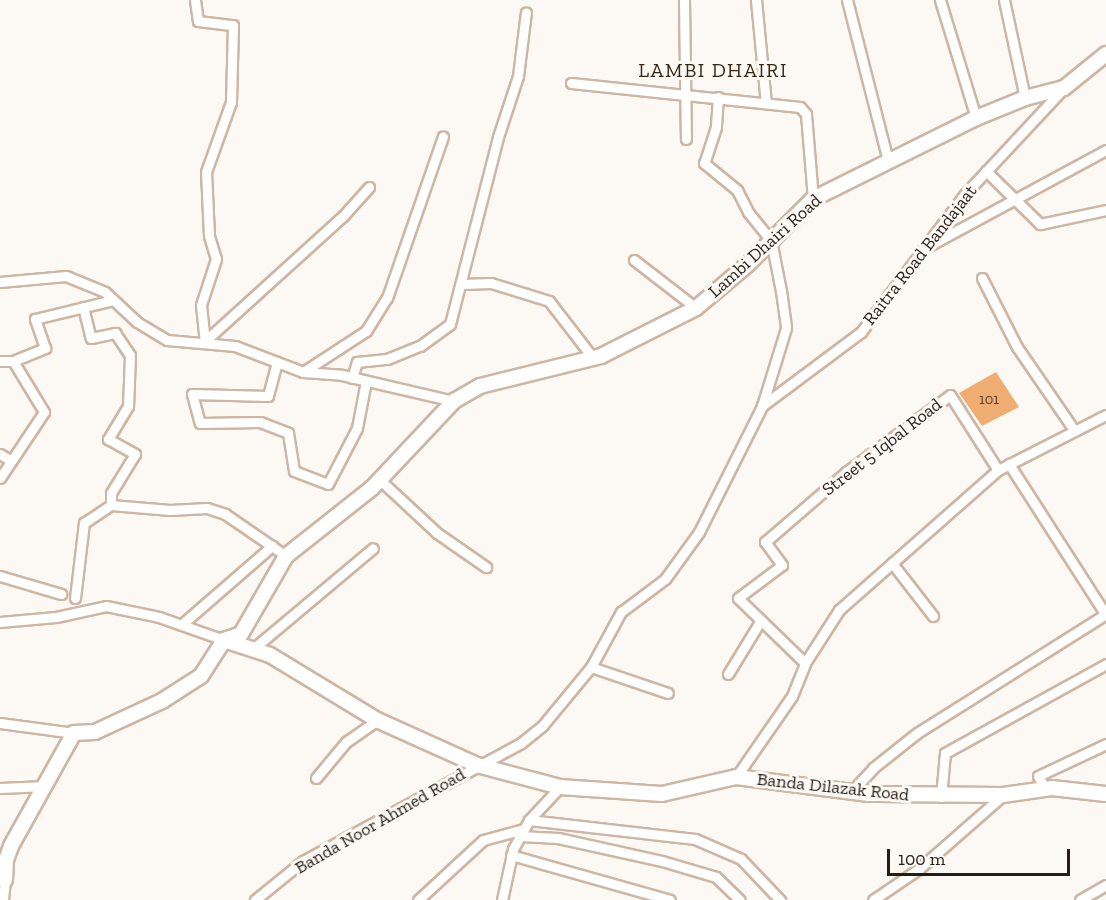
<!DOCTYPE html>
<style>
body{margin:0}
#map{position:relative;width:1106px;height:900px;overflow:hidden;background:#fcf8f4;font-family:"Zilla Slab",serif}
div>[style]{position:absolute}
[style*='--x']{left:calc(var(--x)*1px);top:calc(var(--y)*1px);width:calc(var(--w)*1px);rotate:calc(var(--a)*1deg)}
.building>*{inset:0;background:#f0ad72}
.roads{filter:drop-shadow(2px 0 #cdb6a4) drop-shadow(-2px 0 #cdb6a4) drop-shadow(0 2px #cdb6a4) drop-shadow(0 -2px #cdb6a4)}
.street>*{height:9px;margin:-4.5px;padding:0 4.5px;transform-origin:4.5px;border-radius:4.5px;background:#fff}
.secondary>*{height:14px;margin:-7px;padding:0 7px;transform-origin:7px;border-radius:7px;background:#fff}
span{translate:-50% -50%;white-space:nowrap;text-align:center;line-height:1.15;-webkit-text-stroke:6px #fcf8f4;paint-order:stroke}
.number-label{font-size:15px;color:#58412d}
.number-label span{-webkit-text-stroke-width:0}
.street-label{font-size:18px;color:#251d16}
.neighbourhood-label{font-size:20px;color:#372516;letter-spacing:1.5px}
.scale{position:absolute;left:887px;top:849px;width:183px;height:27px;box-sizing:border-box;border:3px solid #251d16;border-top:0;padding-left:8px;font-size:18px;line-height:21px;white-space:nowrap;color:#251d16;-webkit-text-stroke:4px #fcf8f4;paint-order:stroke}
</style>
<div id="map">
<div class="building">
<i style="clip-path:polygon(996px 372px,1019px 407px,982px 426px,959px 393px)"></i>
</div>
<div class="roads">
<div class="street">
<i style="--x:195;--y:0;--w:21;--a:82"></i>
<i style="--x:198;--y:21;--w:35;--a:7"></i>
<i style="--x:233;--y:25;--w:77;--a:91.5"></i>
<i style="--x:231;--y:102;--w:74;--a:109.7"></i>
<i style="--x:206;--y:172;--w:64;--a:87.3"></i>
<i style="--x:209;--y:236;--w:24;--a:73"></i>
<i style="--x:216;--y:259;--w:48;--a:108.1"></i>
<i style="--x:201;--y:305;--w:36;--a:84"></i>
<i style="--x:684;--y:0;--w:139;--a:89.2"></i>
<i style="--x:756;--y:0;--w:103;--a:84.5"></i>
<i style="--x:847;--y:0;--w:166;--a:75.7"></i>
<i style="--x:940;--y:0;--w:123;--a:73"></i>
<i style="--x:1004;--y:0;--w:100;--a:77.9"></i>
<i style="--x:571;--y:83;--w:230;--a:6"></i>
<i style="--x:800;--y:107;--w:9;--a:49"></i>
<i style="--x:806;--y:114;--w:85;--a:85.3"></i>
<i style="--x:718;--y:97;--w:30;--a:94"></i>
<i style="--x:716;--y:127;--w:38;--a:108"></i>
<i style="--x:704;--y:163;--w:43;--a:39.3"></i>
<i style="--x:737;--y:190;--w:25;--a:63"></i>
<i style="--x:748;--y:212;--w:36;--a:51"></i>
<i style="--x:771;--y:240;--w:52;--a:78.9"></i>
<i style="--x:781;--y:291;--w:37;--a:82"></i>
<i style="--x:786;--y:328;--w:82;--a:107.1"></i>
<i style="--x:986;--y:171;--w:76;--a:44.5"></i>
<i style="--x:1040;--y:224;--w:67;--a:-12"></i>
<i style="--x:921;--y:250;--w:210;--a:-28.4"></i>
<i style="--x:634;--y:260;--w:78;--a:37.7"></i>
<i style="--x:982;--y:278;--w:77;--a:63.1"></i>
<i style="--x:1017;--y:347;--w:101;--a:55.5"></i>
<i style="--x:0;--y:282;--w:66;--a:-5.2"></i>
<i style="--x:66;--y:276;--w:42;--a:22.3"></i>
<i style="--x:105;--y:292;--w:44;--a:43.2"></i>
<i style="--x:137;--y:322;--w:35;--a:31"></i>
<i style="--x:167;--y:340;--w:68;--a:5"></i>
<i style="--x:235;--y:346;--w:73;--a:20.9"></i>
<i style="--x:303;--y:372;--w:39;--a:4"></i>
<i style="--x:342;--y:375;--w:115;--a:13.1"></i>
<i style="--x:462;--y:284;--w:29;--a:-2"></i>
<i style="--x:491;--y:283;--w:61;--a:17.2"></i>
<i style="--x:549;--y:301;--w:72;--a:52.3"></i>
<i style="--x:83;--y:307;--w:32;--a:76"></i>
<i style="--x:91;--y:338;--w:25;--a:-12"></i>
<i style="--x:115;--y:333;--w:27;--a:56"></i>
<i style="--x:130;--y:355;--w:51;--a:92.2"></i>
<i style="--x:128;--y:406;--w:39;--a:121"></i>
<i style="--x:108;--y:439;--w:31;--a:29"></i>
<i style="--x:135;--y:454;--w:46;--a:121.6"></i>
<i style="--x:111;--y:493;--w:12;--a:90"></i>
<i style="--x:205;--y:341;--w:186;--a:-42.2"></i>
<i style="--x:343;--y:216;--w:39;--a:-48"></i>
<i style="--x:0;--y:361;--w:13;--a:0"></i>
<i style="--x:13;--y:361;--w:60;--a:58.7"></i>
<i style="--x:44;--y:412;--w:79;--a:123.7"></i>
<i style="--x:13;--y:361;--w:35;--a:-22"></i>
<i style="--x:45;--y:348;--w:31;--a:-109"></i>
<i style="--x:35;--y:319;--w:80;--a:-13.7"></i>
<i style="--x:277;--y:362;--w:35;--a:105"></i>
<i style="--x:268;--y:396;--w:76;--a:-178.5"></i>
<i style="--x:192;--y:394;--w:30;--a:75"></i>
<i style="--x:200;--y:423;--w:60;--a:-1"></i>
<i style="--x:260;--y:422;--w:30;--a:21"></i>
<i style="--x:288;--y:433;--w:38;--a:81"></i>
<i style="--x:294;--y:471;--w:36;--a:21"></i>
<i style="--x:328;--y:484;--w:63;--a:-62.6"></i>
<i style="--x:357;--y:428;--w:48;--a:-79.2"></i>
<i style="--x:303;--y:372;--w:75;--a:-33.1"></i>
<i style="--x:366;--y:331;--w:39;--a:-58"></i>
<i style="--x:387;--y:298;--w:171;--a:-70.9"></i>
<i style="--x:352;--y:378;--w:17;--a:-73"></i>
<i style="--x:357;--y:362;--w:30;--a:-6"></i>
<i style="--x:387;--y:359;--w:35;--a:-22"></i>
<i style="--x:420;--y:346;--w:37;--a:-36"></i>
<i style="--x:450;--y:324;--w:193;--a:-75.6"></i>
<i style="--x:498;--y:137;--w:64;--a:-71.8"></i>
<i style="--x:518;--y:76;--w:64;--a:-82.9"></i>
<i style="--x:0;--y:454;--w:13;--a:32"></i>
<i style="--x:1009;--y:464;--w:179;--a:57.3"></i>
<i style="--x:380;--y:480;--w:78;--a:42.9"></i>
<i style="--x:437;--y:533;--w:60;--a:34.8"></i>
<i style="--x:892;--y:563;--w:67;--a:52.3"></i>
<i style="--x:0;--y:576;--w:64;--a:16.4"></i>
<i style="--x:75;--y:598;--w:76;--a:-83.2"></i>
<i style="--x:84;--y:523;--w:32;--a:-34"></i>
<i style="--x:111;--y:505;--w:59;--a:4.8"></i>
<i style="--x:170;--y:510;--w:37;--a:-3"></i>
<i style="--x:207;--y:508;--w:19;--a:18"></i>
<i style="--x:225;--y:514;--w:74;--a:34.5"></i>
<i style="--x:0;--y:622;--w:56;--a:-5.1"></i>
<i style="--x:56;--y:617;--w:51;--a:-12.4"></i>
<i style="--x:106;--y:606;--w:54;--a:11.7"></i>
<i style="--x:159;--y:617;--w:69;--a:19.5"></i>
<i style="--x:181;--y:625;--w:121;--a:-41"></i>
<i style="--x:254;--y:648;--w:155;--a:-40"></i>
<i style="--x:805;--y:663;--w:93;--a:-135.9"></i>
<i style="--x:738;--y:598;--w:55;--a:-36.9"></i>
<i style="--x:782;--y:565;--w:29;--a:-126"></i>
<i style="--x:765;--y:542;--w:107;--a:-40.8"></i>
<i style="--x:846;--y:472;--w:129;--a:-36.5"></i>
<i style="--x:950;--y:395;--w:89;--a:57.4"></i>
<i style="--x:998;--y:470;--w:121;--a:-27"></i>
<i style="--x:591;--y:667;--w:81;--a:18.7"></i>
<i style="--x:728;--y:674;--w:63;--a:-58.6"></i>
<i style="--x:0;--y:723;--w:75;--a:7.7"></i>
<i style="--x:736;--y:777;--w:98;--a:-55.3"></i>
<i style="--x:792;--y:696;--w:35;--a:-68"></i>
<i style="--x:805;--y:663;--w:63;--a:-57.3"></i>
<i style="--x:839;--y:610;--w:212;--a:-41.4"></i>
<i style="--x:316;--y:778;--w:47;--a:-50.2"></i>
<i style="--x:346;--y:742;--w:38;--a:-35"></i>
<i style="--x:0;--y:788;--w:46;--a:-2.5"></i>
<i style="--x:1046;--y:789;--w:15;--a:-122"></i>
<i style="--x:1038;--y:776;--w:75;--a:-25.2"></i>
<i style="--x:851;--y:792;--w:33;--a:-47"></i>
<i style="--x:873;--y:768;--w:56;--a:-38.5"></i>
<i style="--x:917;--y:733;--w:223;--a:-32.2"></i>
<i style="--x:941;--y:797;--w:44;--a:-84.8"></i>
<i style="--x:945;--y:753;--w:184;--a:-28.9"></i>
<i style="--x:529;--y:820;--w:167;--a:6.5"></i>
<i style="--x:695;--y:839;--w:50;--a:23.5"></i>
<i style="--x:741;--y:859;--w:57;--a:46.4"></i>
<i style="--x:520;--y:836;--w:38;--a:3"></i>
<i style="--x:558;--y:838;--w:107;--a:12.5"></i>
<i style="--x:662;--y:861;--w:56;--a:16.5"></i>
<i style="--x:716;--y:877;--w:33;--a:44"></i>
<i style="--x:511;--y:855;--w:165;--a:15.8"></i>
<i style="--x:2;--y:880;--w:3;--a:0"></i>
<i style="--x:5;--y:880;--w:20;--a:96"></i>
<i style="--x:255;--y:900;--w:62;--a:-39.1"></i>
<i style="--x:303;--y:861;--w:248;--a:-28.4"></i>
<i style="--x:521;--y:743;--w:28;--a:-39"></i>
<i style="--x:543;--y:725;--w:75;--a:-50.4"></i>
<i style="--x:591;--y:667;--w:63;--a:-61.4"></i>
<i style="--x:621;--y:612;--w:55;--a:-36.9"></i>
<i style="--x:665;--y:579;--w:58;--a:-54.1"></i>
<i style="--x:699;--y:532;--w:141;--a:-63.4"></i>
<i style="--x:762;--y:406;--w:124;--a:-36.8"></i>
<i style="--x:861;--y:332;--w:173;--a:-53"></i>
<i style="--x:965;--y:194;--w:144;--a:-47"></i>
<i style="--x:418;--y:900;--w:88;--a:-42.7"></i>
<i style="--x:483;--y:840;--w:42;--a:-15"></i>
<i style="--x:502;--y:900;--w:52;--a:-77.8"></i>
<i style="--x:513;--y:849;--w:33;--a:-61"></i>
<i style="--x:529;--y:820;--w:45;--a:-46.8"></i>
<i style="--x:873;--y:900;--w:57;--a:-34.2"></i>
<i style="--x:920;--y:868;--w:111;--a:-41.3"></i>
<i style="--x:1080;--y:900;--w:30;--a:-30"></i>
</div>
<div class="secondary">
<i style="--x:224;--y:640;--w:48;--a:18.1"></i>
<i style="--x:270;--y:655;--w:125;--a:31.3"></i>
<i style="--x:377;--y:720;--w:110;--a:24.2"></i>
<i style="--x:477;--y:765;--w:86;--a:14.8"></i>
<i style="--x:560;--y:787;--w:102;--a:3.9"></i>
<i style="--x:662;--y:794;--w:76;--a:-12.9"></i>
<i style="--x:736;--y:777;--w:134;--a:7.3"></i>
<i style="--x:869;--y:794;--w:134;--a:0.4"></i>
<i style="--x:1003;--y:795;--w:49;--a:-8.1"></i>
<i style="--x:1052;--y:788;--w:54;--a:6.3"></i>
<i style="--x:5;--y:880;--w:20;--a:-87"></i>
<i style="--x:6;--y:860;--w:15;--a:-70"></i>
<i style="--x:11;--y:846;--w:129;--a:-60.9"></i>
<i style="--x:74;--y:733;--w:21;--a:-3"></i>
<i style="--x:95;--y:732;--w:74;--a:-24.8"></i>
<i style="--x:162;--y:701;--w:46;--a:-32.7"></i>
<i style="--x:201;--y:676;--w:43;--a:-57.4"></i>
<i style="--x:224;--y:640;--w:18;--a:-19"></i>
<i style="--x:241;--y:634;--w:90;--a:-60"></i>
<i style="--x:286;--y:556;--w:110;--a:-38.3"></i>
<i style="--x:372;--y:488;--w:120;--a:-46.7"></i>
<i style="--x:454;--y:401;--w:30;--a:-30"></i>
<i style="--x:480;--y:386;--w:125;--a:-13.9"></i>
<i style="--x:601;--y:356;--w:106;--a:-26.8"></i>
<i style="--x:696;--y:308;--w:68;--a:-40.2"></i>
<i style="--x:748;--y:264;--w:92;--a:-45"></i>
<i style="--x:813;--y:199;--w:182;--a:-26.4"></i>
<i style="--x:976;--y:118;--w:53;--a:-22.2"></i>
<i style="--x:1025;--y:98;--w:40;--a:-14.4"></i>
<i style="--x:1064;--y:88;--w:54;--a:-39"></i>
</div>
</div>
<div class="number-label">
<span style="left:989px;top:400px">101</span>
</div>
<div class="street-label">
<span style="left:765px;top:246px;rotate:-42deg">Lambi Dhairi Road</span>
<span style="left:920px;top:255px;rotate:-52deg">Raitra Road Bandajaat</span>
<span style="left:882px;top:447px;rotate:-38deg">Street 5 Iqbal Road</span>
<span style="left:833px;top:787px;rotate:6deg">Banda Dilazak Road</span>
<span style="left:380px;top:821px;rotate:-30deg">Banda Noor Ahmed Road</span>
</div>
<div class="neighbourhood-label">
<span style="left:713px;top:70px">LAMBI DHAIRI</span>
</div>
<div class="scale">100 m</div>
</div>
